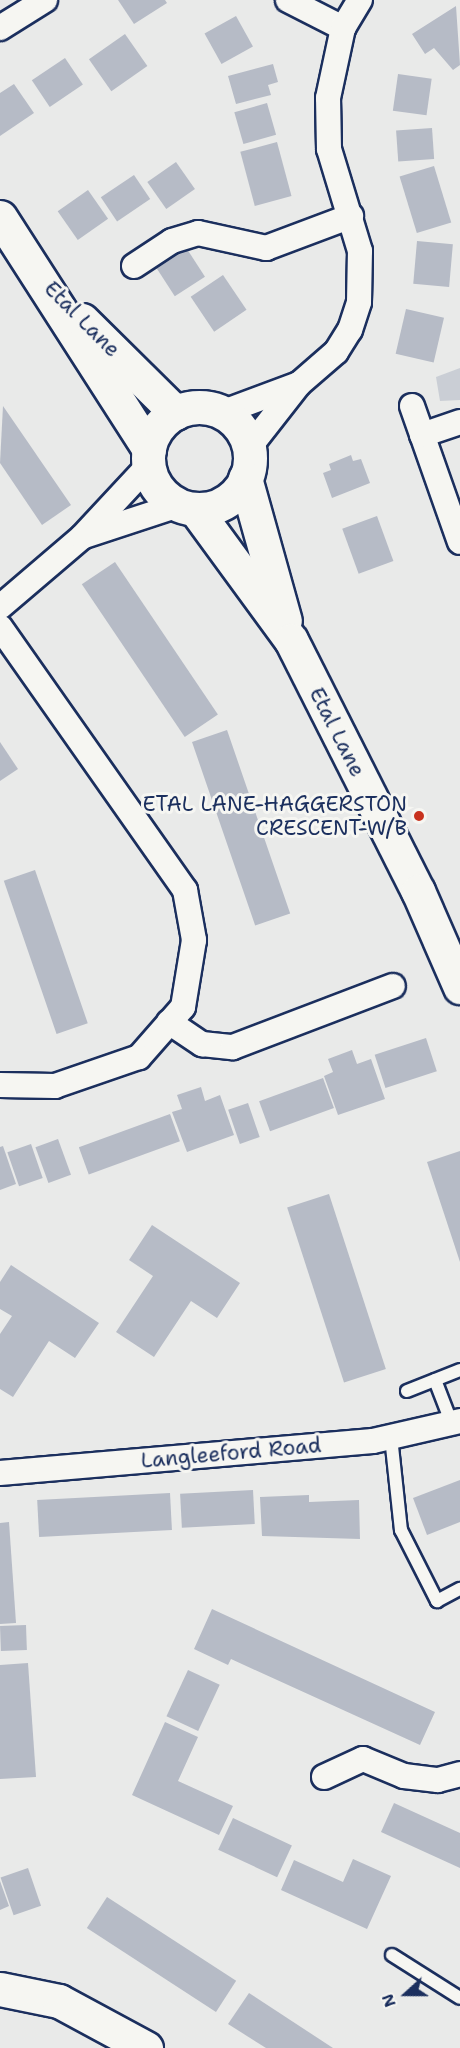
<!DOCTYPE html>
<style>
body{margin:0}
#map{position:relative;width:460px;height:2048px;overflow:hidden;background:#e9eae9;font-family:"Shantell Sans",sans-serif}
div>[style]{position:absolute}
[style*='--x']{left:calc(var(--x)*1px);top:calc(var(--y)*1px);width:calc(var(--w)*1px);rotate:calc(var(--a)*1deg)}
.green>*{inset:0;background:#caced5}
.building>*{inset:0;background:#b6bbc6;transform-origin:0 0}
.roads{filter:drop-shadow(2px 0 #1b2f5e) drop-shadow(-2px 0 #1b2f5e) drop-shadow(0 2px #1b2f5e) drop-shadow(0 -2px #1b2f5e)}
.lane>*{height:12px;margin:-6px;padding:0 6px;transform-origin:6px;border-radius:6px;background:#f6f6f2}
.street>*{height:24px;margin:-12px;padding:0 12px;transform-origin:12px;border-radius:12px;background:#f6f6f2}
.secondary>*{height:33px;margin:-16.5px;padding:0 16.5px;transform-origin:16.5px;border-radius:16.5px;background:#f6f6f2}
.secondary>.ring{margin:-16.5px;padding:0;box-sizing:content-box;background:none;border:33px solid #f6f6f2;border-radius:50%}
.dots>*{width:16px;height:16px;translate:-50% -50%;box-sizing:border-box;border:3px solid #f6f6f2;border-radius:50%}
span{translate:-50% -50%;white-space:nowrap;text-align:center;line-height:1.15;-webkit-text-stroke:6px #f6f6f2;paint-order:stroke}
.street-label{font-size:21px;color:#1b2f5e}
.poi-label{font-size:21px;color:#1b2f5e}
.right{translate:-100% -50%;text-align:right}
.north{position:absolute;left:376px;top:1964px;width:60px;height:60px;-webkit-text-stroke:4px #f6f6f2;paint-order:stroke;rotate:249deg;font-size:16px;font-weight:700;line-height:24px;text-align:center;color:#1b2f5e}
.north::after{content:'';display:block;margin:auto;width:21px;height:27px;background:#1b2f5e;clip-path:polygon(50% 0,100% 100%,50% 72%,0 100%)}
</style>
<div id="map">
<div class="green">
<i style="clip-path:polygon(460px 368px,460px 400px,440px 401px,436px 377px)"></i>
</div>
<div class="building">
<i style="clip-path:polygon(118px 0,165px 0,167px 3px,134px 24px)"></i>
<i style="clip-path:polygon(456px 6px,460px 65px,453px 70px,434px 48px,425px 54px,412px 34px)"></i>
<i style="left:236px;top:16px;width:35px;height:36px;rotate:61deg"></i>
<i style="left:125px;top:34px;width:39px;height:44px;rotate:55deg"></i>
<i style="left:65px;top:58px;width:32px;height:40px;rotate:56deg"></i>
<i style="clip-path:polygon(273px 64px,278px 82px,268px 85px,271px 95px,236px 104px,228px 76px)"></i>
<i style="left:398px;top:74px;width:34px;height:37px;rotate:8deg"></i>
<i style="clip-path:polygon(14px 84px,34px 113px,0 136px,0 93px)"></i>
<i style="left:267px;top:103px;width:33px;height:34px;rotate:74deg"></i>
<i style="left:432px;top:128px;width:31px;height:36px;rotate:86deg"></i>
<i style="left:277px;top:142px;width:56px;height:38px;rotate:75deg"></i>
<i style="left:176px;top:162px;width:33px;height:35px;rotate:55deg"></i>
<i style="left:434px;top:166px;width:59px;height:36px;rotate:73deg"></i>
<i style="left:134px;top:175px;width:29px;height:40px;rotate:56deg"></i>
<i style="left:88px;top:190px;width:35px;height:37px;rotate:55deg"></i>
<i style="left:417px;top:241px;width:36px;height:43px;rotate:5deg"></i>
<i style="left:187px;top:249px;width:33px;height:36px;rotate:57deg"></i>
<i style="left:223px;top:275px;width:42px;height:39px;rotate:56deg"></i>
<i style="left:406px;top:309px;width:39px;height:46px;rotate:13deg"></i>
<i style="clip-path:polygon(3px 406px,71px 505px,42px 525px,0 463px)"></i>
<i style="clip-path:polygon(351px 455px,353px 461px,361px 459px,370px 483px,332px 498px,323px 473px,331px 470px,329px 464px)"></i>
<i style="left:377px;top:516px;width:48px;height:37px;rotate:70deg"></i>
<i style="left:115px;top:562px;width:184px;height:40px;rotate:56deg"></i>
<i style="left:227px;top:730px;width:194px;height:37px;rotate:71deg"></i>
<i style="clip-path:polygon(0 742px,18px 769px,0 781px)"></i>
<i style="left:35px;top:870px;width:162px;height:33px;rotate:71deg"></i>
<i style="left:426px;top:1038px;width:35px;height:54px;rotate:72deg"></i>
<i style="clip-path:polygon(352px 1050px,357px 1064px,371px 1059px,385px 1099px,338px 1115px,324px 1076px,333px 1072px,328px 1059px)"></i>
<i style="left:323px;top:1078px;width:32px;height:68px;rotate:70deg"></i>
<i style="clip-path:polygon(201px 1087px,205px 1101px,220px 1095px,234px 1135px,187px 1152px,172px 1112px,182px 1109px,177px 1095px)"></i>
<i style="left:248px;top:1103px;width:36px;height:21px;rotate:71deg"></i>
<i style="left:170px;top:1114px;width:29px;height:97px;rotate:70deg"></i>
<i style="left:58px;top:1139px;width:38px;height:24px;rotate:70deg"></i>
<i style="left:31px;top:1144px;width:36px;height:25px;rotate:71deg"></i>
<i style="clip-path:polygon(3px 1146px,16px 1184px,0 1190px,0 1147px)"></i>
<i style="clip-path:polygon(460px 1151px,460px 1262px,427px 1162px)"></i>
<i style="left:329px;top:1194px;width:184px;height:44px;rotate:72deg"></i>
<i style="clip-path:polygon(152px 1225px,240px 1283px,217px 1318px,191px 1301px,154px 1357px,116px 1332px,153px 1276px,129px 1260px)"></i>
<i style="clip-path:polygon(11px 1265px,99px 1323px,75px 1358px,49px 1341px,13px 1397px,0 1389px,0 1334px,12px 1316px,0 1309px,0 1282px)"></i>
<i style="clip-path:polygon(460px 1480px,460px 1522px,427px 1535px,413px 1498px)"></i>
<i style="left:253px;top:1490px;width:34px;height:73px;rotate:87deg"></i>
<i style="left:170px;top:1493px;width:37px;height:133px;rotate:87deg"></i>
<i style="clip-path:polygon(309px 1495px,309px 1502px,359px 1500px,360px 1539px,262px 1536px,260px 1497px)"></i>
<i style="clip-path:polygon(9px 1522px,16px 1623px,0 1624px,0 1523px)"></i>
<i style="clip-path:polygon(212px 1609px,435px 1712px,420px 1745px,231px 1659px,228px 1665px,194px 1649px)"></i>
<i style="left:26px;top:1625px;width:25px;height:26px;rotate:88deg"></i>
<i style="clip-path:polygon(28px 1663px,36px 1777px,0 1779px,0 1665px)"></i>
<i style="left:188px;top:1670px;width:35px;height:51px;rotate:25deg"></i>
<i style="clip-path:polygon(165px 1722px,198px 1737px,178px 1781px,233px 1806px,219px 1835px,132px 1795px)"></i>
<i style="clip-path:polygon(394px 1803px,460px 1833px,460px 1868px,381px 1832px)"></i>
<i style="left:233px;top:1818px;width:65px;height:35px;rotate:25deg"></i>
<i style="clip-path:polygon(353px 1859px,391px 1876px,367px 1929px,281px 1890px,294px 1860px,343px 1882px)"></i>
<i style="left:28px;top:1868px;width:40px;height:29px;rotate:71deg"></i>
<i style="clip-path:polygon(0 1881px,9px 1906px,0 1910px)"></i>
<i style="left:107px;top:1897px;width:154px;height:37px;rotate:33deg"></i>
<i style="clip-path:polygon(249px 1993px,333px 2048px,266px 2048px,228px 2024px)"></i>
</div>
<div class="roads">
<div class="lane">
<i style="--x:435;--y:1380;--w:47;--a:68.9"></i>
<i style="--x:407;--y:1391;--w:57;--a:-21.6"></i>
<i style="--x:391;--y:1437;--w:94;--a:83.9"></i>
<i style="--x:401;--y:1530;--w:80;--a:63.1"></i>
<i style="--x:437;--y:1601;--w:26;--a:-28"></i>
<i style="--x:392;--y:1955;--w:80;--a:32.3"></i>
</div>
<div class="street">
<i style="--x:288;--y:0;--w:62;--a:27"></i>
<i style="--x:0;--y:28;--w:53;--a:-31.9"></i>
<i style="--x:134;--y:266;--w:45;--a:-33.3"></i>
<i style="--x:172;--y:241;--w:27;--a:-17"></i>
<i style="--x:198;--y:233;--w:70;--a:12.4"></i>
<i style="--x:266;--y:248;--w:91;--a:-20.6"></i>
<i style="--x:412;--y:406;--w:144;--a:70.6"></i>
<i style="--x:221;--y:413;--w:83;--a:-20.4"></i>
<i style="--x:299;--y:384;--w:49;--a:-40.9"></i>
<i style="--x:336;--y:352;--w:26;--a:-58"></i>
<i style="--x:350;--y:330;--w:29;--a:-72"></i>
<i style="--x:359;--y:302;--w:51;--a:-88.9"></i>
<i style="--x:360;--y:251;--w:107;--a:-106.9"></i>
<i style="--x:329;--y:149;--w:51;--a:-91.1"></i>
<i style="--x:328;--y:98;--w:72;--a:-77.9"></i>
<i style="--x:343;--y:28;--w:33;--a:-59"></i>
<i style="--x:422;--y:435;--w:40;--a:-18.9"></i>
<i style="--x:248;--y:449;--w:83;--a:-51.9"></i>
<i style="--x:84;--y:536;--w:100;--a:-18.1"></i>
<i style="--x:0;--y:607;--w:108;--a:-40.5"></i>
<i style="--x:82;--y:537;--w:97;--a:-47.1"></i>
<i style="--x:0;--y:627;--w:322;--a:54.9"></i>
<i style="--x:185;--y:890;--w:51;--a:79.8"></i>
<i style="--x:194;--y:940;--w:68;--a:99.3"></i>
<i style="--x:183;--y:1007;--w:67;--a:131.3"></i>
<i style="--x:139;--y:1057;--w:89;--a:161"></i>
<i style="--x:55;--y:1086;--w:55;--a:-179"></i>
<i style="--x:169;--y:1022;--w:40;--a:34"></i>
<i style="--x:202;--y:1044;--w:31;--a:6"></i>
<i style="--x:233;--y:1047;--w:171;--a:-20.9"></i>
<i style="--x:0;--y:1473;--w:374;--a:-4.9"></i>
<i style="--x:373;--y:1441;--w:89;--a:-12.9"></i>
<i style="--x:324;--y:1777;--w:43;--a:-24.8"></i>
<i style="--x:363;--y:1759;--w:44;--a:22.5"></i>
<i style="--x:404;--y:1776;--w:34;--a:7"></i>
<i style="--x:438;--y:1780;--w:23;--a:-15"></i>
</div>
<div class="secondary">
<i style="--x:0;--y:217;--w:276;--a:57.3"></i>
<i style="--x:82;--y:320;--w:132;--a:44.7"></i>
<i class="ring" style="left:148px;top:407px;width:69px;height:69px"></i>
<i style="--x:245;--y:478;--w:148;--a:74.4"></i>
<i style="--x:195;--y:509;--w:162;--a:53.8"></i>
<i style="--x:291;--y:640;--w:281;--a:63.2"></i>
<i style="--x:418;--y:891;--w:105;--a:66.4"></i>
<i style="--x:0;--y:1989;--w:60;--a:11.5"></i>
<i style="--x:59;--y:2001;--w:99;--a:28.4"></i>
</div>
</div>
<div class="dots">
<i style="left:419px;top:816px;background:#c8321e"></i>
</div>
<div class="street-label">
<span style="left:82px;top:319px;rotate:45deg">Etal Lane</span>
<span style="left:337px;top:732px;rotate:63deg">Etal Lane</span>
<span style="left:231px;top:1453px;rotate:-5deg">Langleeford Road</span>
</div>
<div class="poi-label">
<span class="right" style="left:407px;top:816px">ETAL LANE-HAGGERSTON<br>CRESCENT-W/B</span>
</div>
<div class="north">N</div>
</div>
